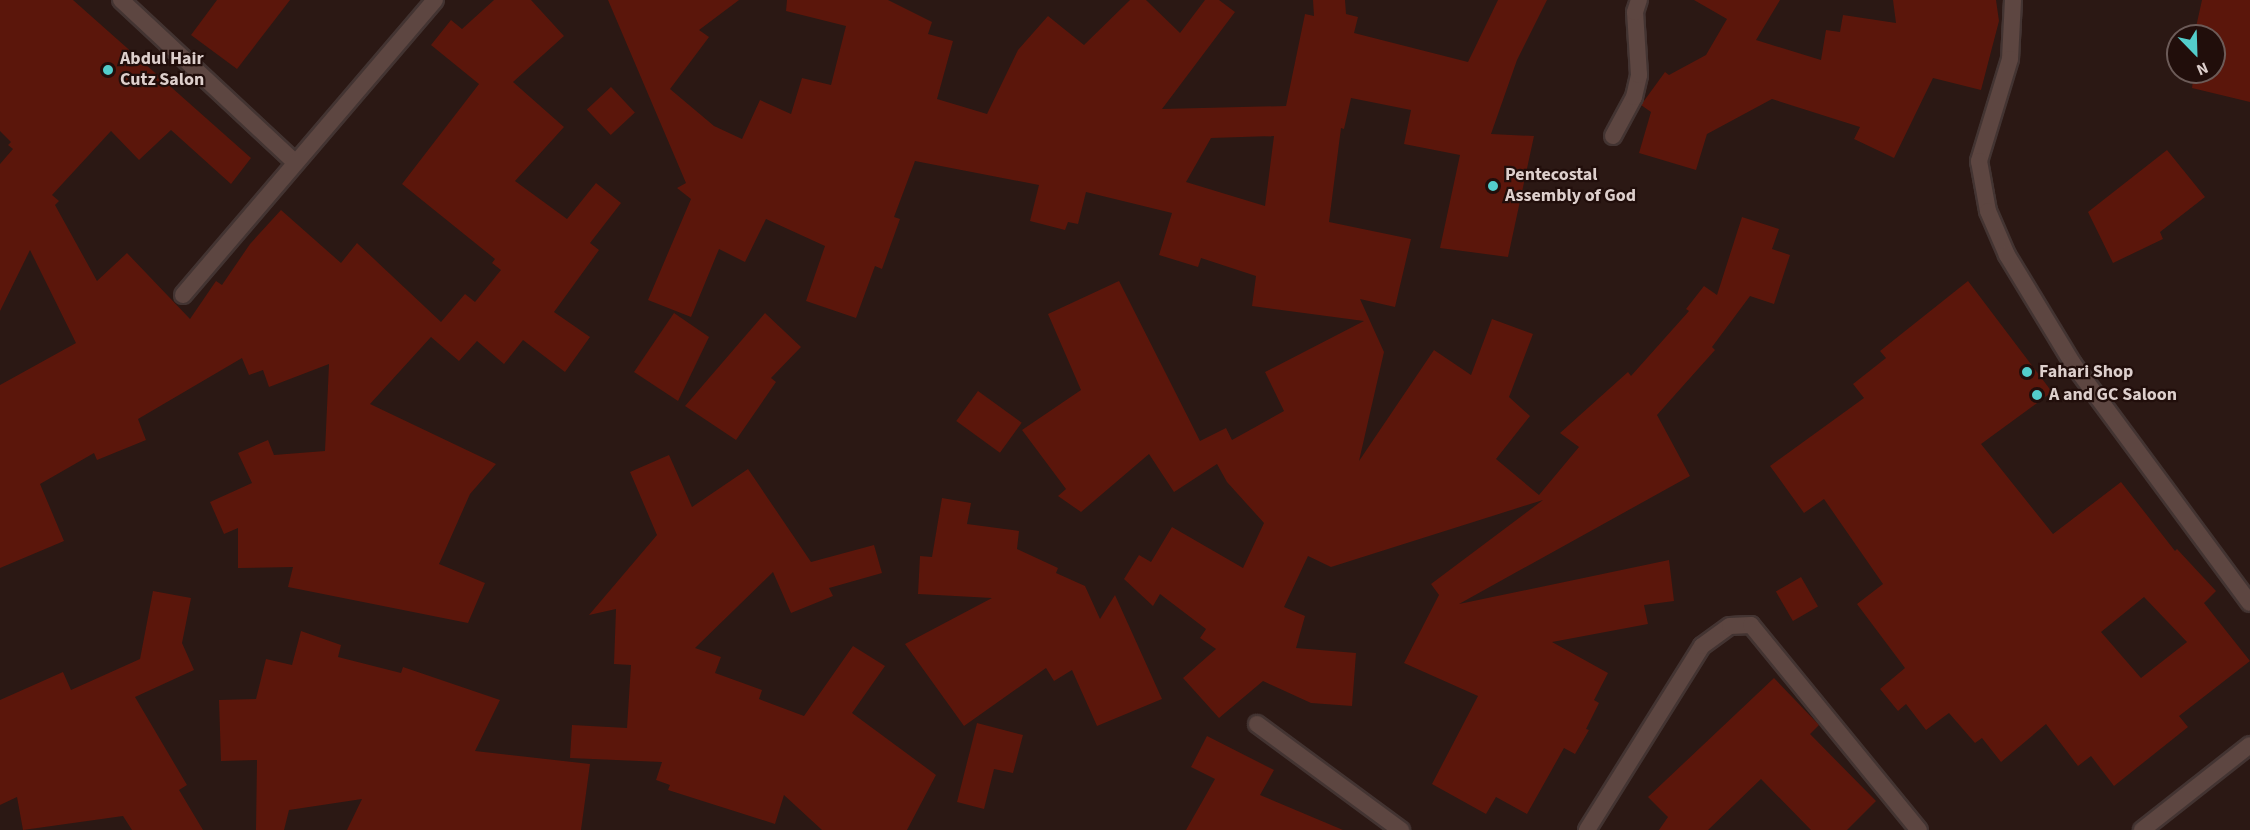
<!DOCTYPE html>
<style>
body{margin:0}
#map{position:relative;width:2250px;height:830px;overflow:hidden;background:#2b1814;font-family:"Source Sans 3",sans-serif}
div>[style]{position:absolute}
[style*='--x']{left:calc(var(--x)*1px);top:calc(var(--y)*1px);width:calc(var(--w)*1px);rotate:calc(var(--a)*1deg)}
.building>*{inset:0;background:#5b160b;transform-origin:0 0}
.roads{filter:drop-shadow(2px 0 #433432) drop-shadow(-2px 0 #433432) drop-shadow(0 2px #433432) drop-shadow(0 -2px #433432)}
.minor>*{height:16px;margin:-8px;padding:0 8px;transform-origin:8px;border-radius:8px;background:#5d4641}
.dots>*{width:16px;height:16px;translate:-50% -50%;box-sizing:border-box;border:3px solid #210e0b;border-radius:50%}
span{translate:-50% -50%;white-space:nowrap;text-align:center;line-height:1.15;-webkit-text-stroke:4.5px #210e0b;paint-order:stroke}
.poi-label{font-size:18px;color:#ddcfcc;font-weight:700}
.left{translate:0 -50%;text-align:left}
.north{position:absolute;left:2166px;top:24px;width:60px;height:60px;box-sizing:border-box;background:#210e0b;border:2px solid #6c5b58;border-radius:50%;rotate:157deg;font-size:16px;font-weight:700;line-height:24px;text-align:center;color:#ddcfcc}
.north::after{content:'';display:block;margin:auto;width:21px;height:27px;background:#53cdcb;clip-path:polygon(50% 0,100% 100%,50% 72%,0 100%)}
</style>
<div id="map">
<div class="building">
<i style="clip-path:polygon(0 0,73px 0,251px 158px,231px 184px,171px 130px,139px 160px,111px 131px,52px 195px,59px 201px,55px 205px,97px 281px,127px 253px,190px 319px,216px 281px,222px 285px,250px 244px,281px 210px,341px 263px,357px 243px,441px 322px,465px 294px,475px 302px,501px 270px,492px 263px,495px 259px,402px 184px,479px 84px,431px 45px,451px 20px,462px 29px,494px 0,531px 0,564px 36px,513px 82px,564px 127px,515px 181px,567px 219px,596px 183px,621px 203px,590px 243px,599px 250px,554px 312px,590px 337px,565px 372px,523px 340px,504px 364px,477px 341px,459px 361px,431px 337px,370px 404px,496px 464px,470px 494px,439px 564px,485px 583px,468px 623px,288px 587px,293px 567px,238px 568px,238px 528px,224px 534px,210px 502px,252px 483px,238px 453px,268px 440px,274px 455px,325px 451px,329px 364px,269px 387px,263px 370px,249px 375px,242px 358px,138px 419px,146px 440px,97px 460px,94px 453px,40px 484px,64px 541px,0 568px,0 385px,76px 343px,30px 250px,0 311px,0 164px,13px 149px,8px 145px,11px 142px,0 131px)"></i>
<i style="clip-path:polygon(217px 0,290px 0,237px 69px,191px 35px)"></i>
<i style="clip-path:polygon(evenodd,608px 0,739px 0,699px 30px,709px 37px,670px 89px,714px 126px,742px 139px,760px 100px,791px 114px,802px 78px,831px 85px,846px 26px,786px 11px,787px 0,888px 0,932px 22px,928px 34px,953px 41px,937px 99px,987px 114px,1018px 50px,1048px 16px,1084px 45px,1130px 0,1146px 0,1180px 33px,1205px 0,1219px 0,1235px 12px,1162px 109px,1286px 106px,1305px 14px,1314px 16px,1313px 0,1345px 0,1346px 14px,1358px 17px,1354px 33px,1468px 62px,1498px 0,1547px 0,1517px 60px,1491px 134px,1534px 136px,1508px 257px,1440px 248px,1460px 155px,1404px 144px,1411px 110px,1351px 98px,1344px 129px,1341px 128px,1329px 222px,1411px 239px,1395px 307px,1360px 299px,1384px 352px,1359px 461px,1434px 350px,1471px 375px,1492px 319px,1533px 334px,1509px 397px,1530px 416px,1496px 459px,1539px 495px,1579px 447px,1560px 433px,1628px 372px,1631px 376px,1689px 311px,1686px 309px,1704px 286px,1717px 295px,1742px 217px,1779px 229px,1772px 249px,1790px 255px,1774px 304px,1750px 296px,1712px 347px,1715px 350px,1657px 415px,1690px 476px,1459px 604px,1669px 560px,1674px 601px,1644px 605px,1648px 624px,1552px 642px,1608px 673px,1594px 700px,1599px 703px,1586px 729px,1589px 730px,1575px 754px,1564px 748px,1527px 814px,1496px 797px,1486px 814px,1432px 784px,1478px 696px,1404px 663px,1439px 595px,1431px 584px,1543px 500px,1331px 567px,1308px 556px,1284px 607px,1305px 616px,1296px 648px,1356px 653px,1352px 706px,1311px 703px,1263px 681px,1219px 718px,1183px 678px,1216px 649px,1200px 638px,1206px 629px,1160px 594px,1153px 606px,1124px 579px,1139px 555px,1151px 562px,1172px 527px,1243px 568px,1264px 523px,1227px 482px,1217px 464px,1174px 492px,1149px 454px,1081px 512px,1058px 496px,1066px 489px,1022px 430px,1081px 390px,1048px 314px,1119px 281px,1200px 441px,1226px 428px,1232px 440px,1284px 411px,1265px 372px,1364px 321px,1252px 306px,1256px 276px,1201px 258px,1198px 267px,1159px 255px,1172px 213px,1086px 192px,1078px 224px,1068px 222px,1065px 230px,1030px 221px,1039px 185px,915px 161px,894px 217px,900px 219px,882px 269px,875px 266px,856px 318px,806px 301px,825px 246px,766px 219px,745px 262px,719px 249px,691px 317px,648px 300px,691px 199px,677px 188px,686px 183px,608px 0,1274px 136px,1265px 206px,1186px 182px,1211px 138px,1274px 136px)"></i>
<i style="clip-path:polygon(1694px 0,1780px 0,1756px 40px,1821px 60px,1826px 30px,1840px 32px,1843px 15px,1896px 23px,1893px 0,1996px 0,1999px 21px,1981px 90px,1933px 78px,1894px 158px,1854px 139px,1860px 127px,1772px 99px,1707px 134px,1696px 170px,1639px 153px,1651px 112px,1641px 105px,1665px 72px,1669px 75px,1706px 55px,1727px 19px)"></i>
<i style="clip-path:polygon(2202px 0,2250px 0,2250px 102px,2192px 88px,2194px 72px,2214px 72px,2214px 36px,2194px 36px)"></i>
<i style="left:611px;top:87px;width:35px;height:33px;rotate:47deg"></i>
<i style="clip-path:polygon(2167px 150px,2205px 197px,2160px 232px,2163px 239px,2113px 263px,2088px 212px)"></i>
<i style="clip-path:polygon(evenodd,1968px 281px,2052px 392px,1981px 444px,2053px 534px,2121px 482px,2175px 551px,2177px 549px,2216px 591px,2204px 603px,2250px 661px,2179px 716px,2188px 727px,2114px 786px,2091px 756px,2078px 766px,2046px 724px,2001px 762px,1982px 738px,1975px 743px,1949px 713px,1926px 730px,1906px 704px,1898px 711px,1880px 689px,1905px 668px,1857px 604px,1883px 584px,1824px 499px,1804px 513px,1770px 466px,1864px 398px,1853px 384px,1886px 358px,1880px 351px,1968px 281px,2144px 597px,2187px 642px,2141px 678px,2101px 632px,2144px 597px)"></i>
<i style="clip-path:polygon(674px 313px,709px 337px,678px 401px,634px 372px)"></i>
<i style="clip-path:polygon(765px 313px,801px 347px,771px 378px,776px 382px,736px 440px,685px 406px)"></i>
<i style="left:978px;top:391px;width:54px;height:37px;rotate:36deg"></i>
<i style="clip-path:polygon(669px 455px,692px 507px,748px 469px,811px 562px,874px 545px,882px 573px,829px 588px,833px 596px,791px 613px,773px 572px,695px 648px,721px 657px,715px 673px,762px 690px,759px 699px,804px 716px,853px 646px,885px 666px,852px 713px,936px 775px,907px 830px,822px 830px,784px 795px,775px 824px,668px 790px,670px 785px,656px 780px,662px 762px,570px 758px,572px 725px,627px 728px,631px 665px,614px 664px,616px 609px,589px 615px,657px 535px,630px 472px)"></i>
<i style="clip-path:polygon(942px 498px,971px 503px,967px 524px,1019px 531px,1017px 549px,1058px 568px,1056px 573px,1085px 586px,1100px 619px,1115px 595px,1162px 699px,1097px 726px,1072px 670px,1054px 681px,1046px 668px,964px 726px,905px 644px,992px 598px,918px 594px,920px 556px,932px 557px)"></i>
<i style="left:1801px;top:577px;width:34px;height:29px;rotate:60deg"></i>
<i style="clip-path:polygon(153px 591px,191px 598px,182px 643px,194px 670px,135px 697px,187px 785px,179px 790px,203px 830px,132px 830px,123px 816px,23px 830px,17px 797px,0 805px,0 700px,63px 672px,71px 690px,140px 659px)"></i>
<i style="clip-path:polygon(301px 631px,341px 645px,338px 657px,401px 673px,403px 667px,500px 700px,475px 751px,590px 764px,581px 830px,347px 830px,362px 799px,289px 810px,284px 830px,256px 830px,257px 760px,221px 761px,219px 700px,256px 699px,266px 659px,292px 665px)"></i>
<i style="clip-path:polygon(1774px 678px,1819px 725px,1810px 734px,1876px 801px,1847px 830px,1811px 830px,1761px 779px,1708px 830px,1659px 830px,1668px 817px,1648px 797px)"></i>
<i style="clip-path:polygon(977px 723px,1023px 735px,1013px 773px,994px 769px,984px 809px,957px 802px)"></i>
<i style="clip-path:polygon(1207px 736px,1274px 770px,1260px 795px,1343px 830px,1186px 830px,1215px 779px,1191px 767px)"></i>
</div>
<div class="roads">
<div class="minor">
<i style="--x:121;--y:0;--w:238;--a:43"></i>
<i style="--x:2013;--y:0;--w:59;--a:92.9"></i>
<i style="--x:2010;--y:59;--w:107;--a:106.9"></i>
<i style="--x:1979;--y:161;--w:51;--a:79.8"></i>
<i style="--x:1988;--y:211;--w:48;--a:66.6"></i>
<i style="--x:2007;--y:255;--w:127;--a:58.8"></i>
<i style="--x:2073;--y:364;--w:297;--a:53.5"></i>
<i style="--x:1613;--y:136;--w:44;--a:-61.7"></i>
<i style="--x:1634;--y:97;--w:23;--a:-77"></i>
<i style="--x:1639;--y:75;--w:63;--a:-93.6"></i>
<i style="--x:1635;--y:12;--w:13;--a:-72"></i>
<i style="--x:183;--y:295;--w:388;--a:-49.5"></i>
<i style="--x:1257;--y:724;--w:179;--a:36.4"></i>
<i style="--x:1587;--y:830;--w:217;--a:-58"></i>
<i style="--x:1702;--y:646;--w:34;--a:-36"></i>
<i style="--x:1730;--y:626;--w:21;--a:-3"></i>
<i style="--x:1751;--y:625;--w:265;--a:50.7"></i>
<i style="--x:2142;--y:830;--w:137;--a:-38.2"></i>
</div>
</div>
<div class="dots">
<i style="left:108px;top:70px;background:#53cdcb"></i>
<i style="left:1493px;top:186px;background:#53cdcb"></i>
<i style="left:2027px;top:372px;background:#53cdcb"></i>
<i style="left:2037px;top:395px;background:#53cdcb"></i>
</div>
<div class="poi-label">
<span class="left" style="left:120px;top:70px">Abdul Hair<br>Cutz Salon</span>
<span class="left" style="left:1505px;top:186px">Pentecostal<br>Assembly of God</span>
<span class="left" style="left:2039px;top:372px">Fahari Shop</span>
<span class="left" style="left:2049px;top:395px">A and GC Saloon</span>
</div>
<div class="north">N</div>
</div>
